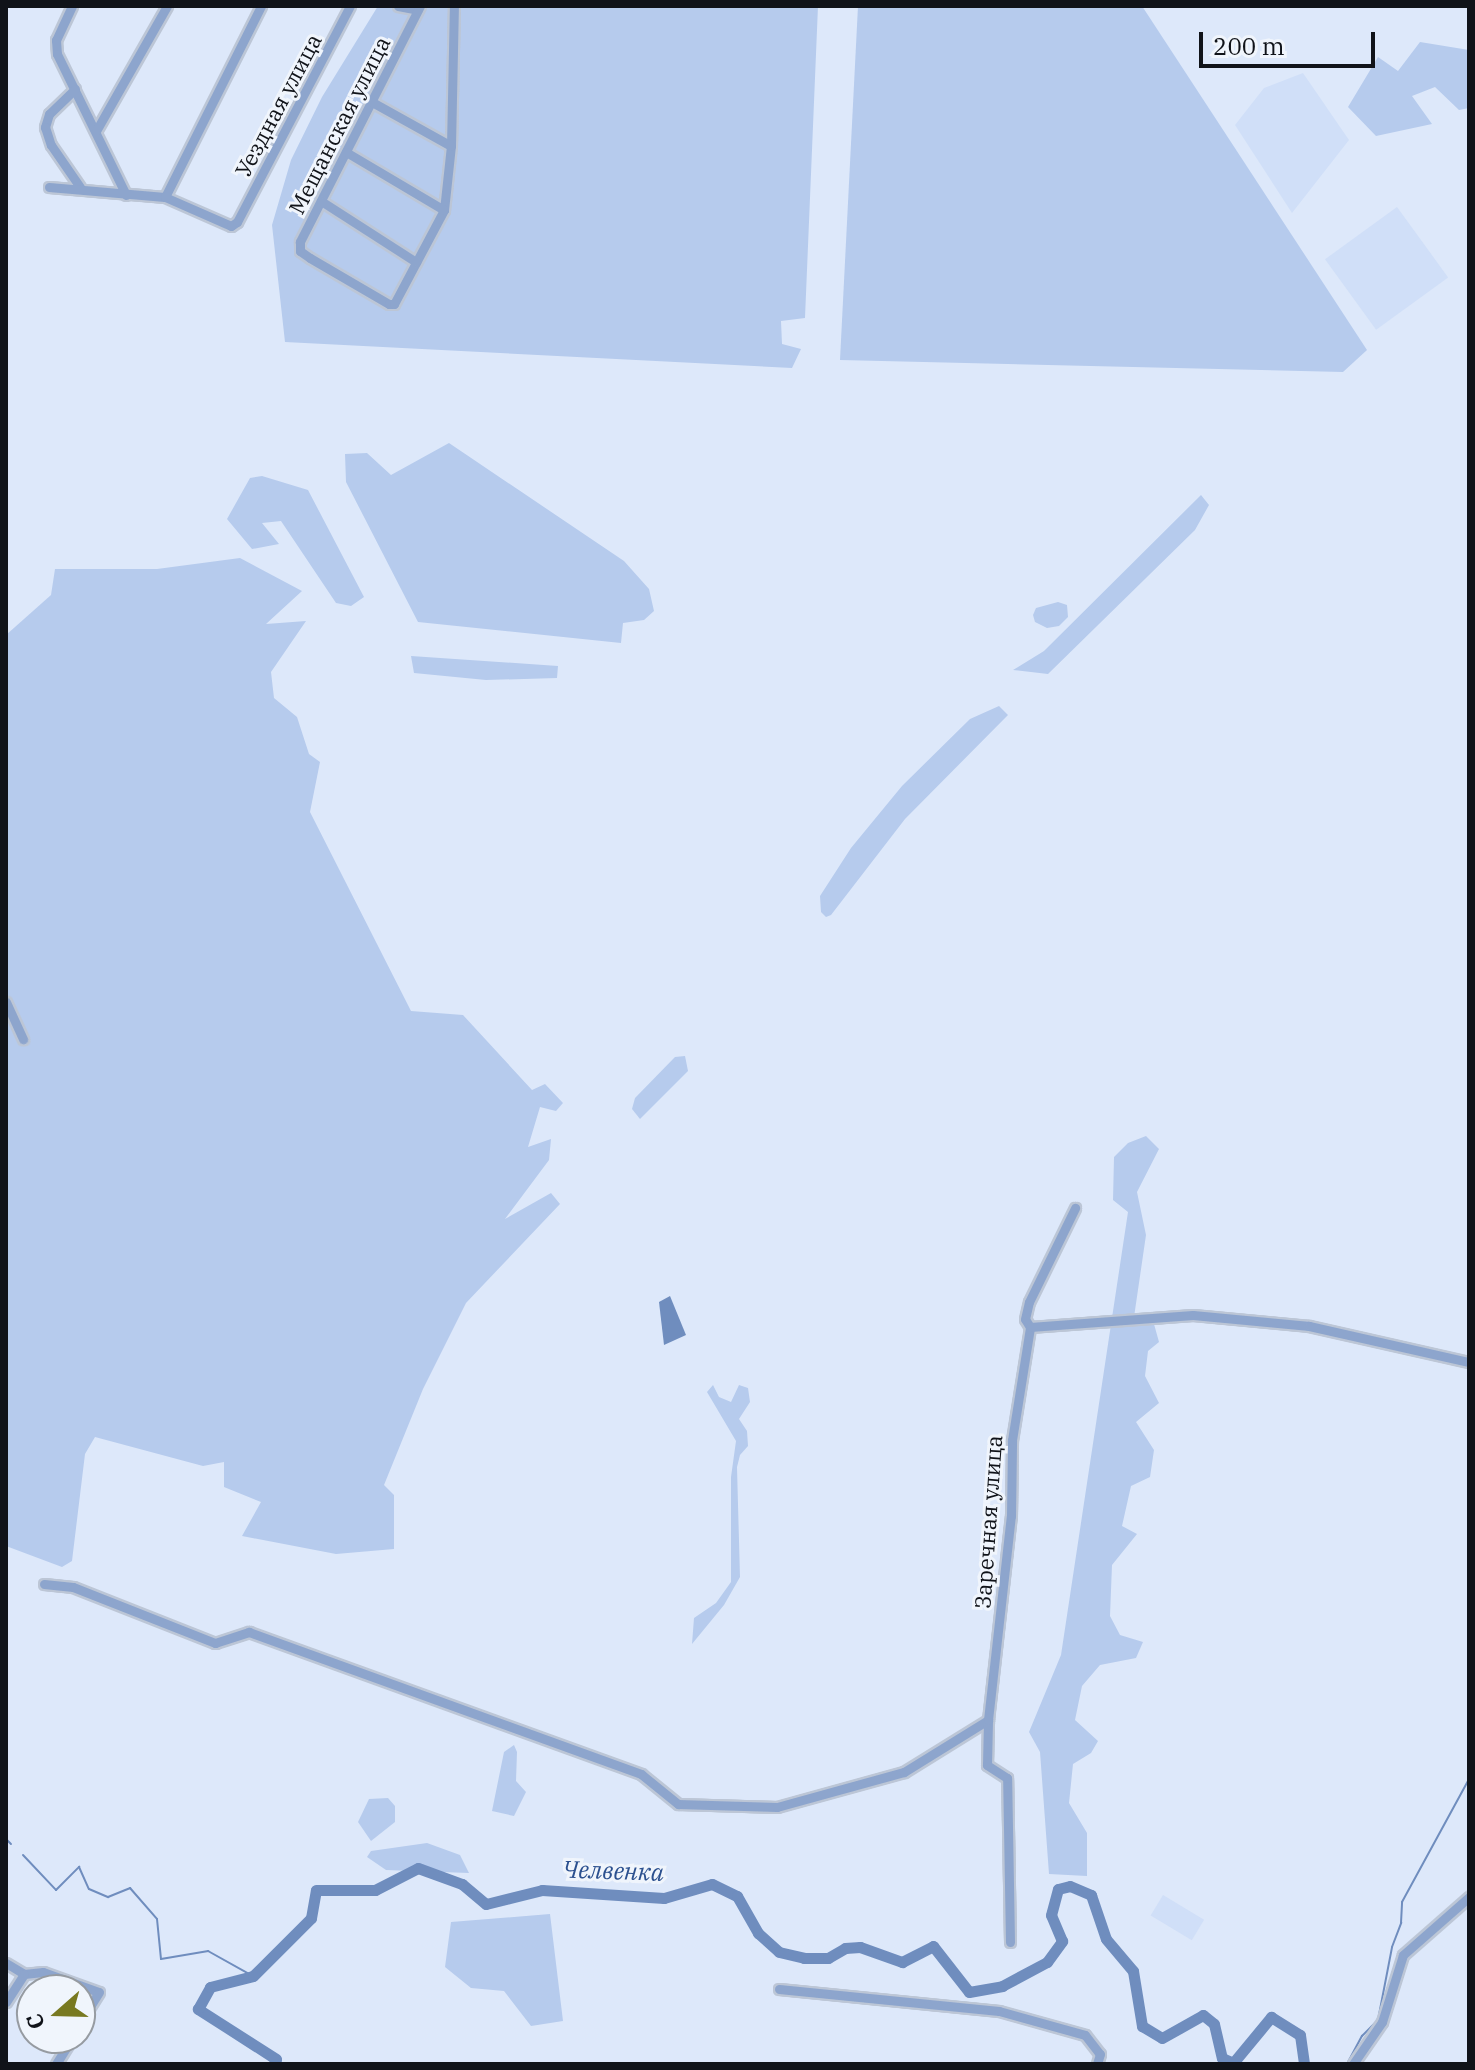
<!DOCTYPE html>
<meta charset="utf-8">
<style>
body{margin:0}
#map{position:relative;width:1475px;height:2070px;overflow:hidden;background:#dde8fa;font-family:"IBM Plex Serif",serif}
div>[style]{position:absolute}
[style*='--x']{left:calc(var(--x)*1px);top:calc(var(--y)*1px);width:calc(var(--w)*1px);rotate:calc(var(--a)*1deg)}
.built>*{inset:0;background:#d0dff8;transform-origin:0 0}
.green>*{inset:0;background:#b6cbed}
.water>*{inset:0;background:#6f8dbe}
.stream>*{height:2px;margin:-1px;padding:0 1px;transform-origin:1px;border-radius:1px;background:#6f8dbe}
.river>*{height:11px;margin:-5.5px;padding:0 5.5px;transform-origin:5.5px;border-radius:5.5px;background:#6f8dbe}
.roads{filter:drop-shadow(2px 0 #bcc6d6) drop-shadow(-2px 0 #bcc6d6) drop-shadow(0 2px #bcc6d6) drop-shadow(0 -2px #bcc6d6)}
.minor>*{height:9px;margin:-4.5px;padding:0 4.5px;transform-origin:4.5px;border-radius:4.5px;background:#8da5cd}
span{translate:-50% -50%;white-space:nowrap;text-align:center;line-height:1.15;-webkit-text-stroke:6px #f0f5fc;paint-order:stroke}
.street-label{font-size:22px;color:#101319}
.water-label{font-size:24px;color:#2b508f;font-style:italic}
.frame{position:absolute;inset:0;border:8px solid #101319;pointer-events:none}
.north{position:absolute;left:16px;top:1974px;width:80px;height:80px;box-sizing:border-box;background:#f0f5fc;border:2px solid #969ba1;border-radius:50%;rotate:250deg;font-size:22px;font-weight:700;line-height:32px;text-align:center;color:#101319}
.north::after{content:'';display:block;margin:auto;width:28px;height:36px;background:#787921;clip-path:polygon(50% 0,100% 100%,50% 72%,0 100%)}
.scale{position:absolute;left:1199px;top:32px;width:176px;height:36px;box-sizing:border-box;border:4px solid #101319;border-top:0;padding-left:10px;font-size:24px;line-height:28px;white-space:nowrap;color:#101319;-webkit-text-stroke:6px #f0f5fc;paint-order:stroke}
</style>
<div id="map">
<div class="built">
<i style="clip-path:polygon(1303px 73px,1349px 140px,1292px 213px,1235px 125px,1264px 88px)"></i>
<i style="left:1397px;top:207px;width:87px;height:89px;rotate:54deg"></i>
<i style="left:1163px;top:1895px;width:48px;height:24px;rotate:31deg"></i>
</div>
<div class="green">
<i style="clip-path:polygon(378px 6px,818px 6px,805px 318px,781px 321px,782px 344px,801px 349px,792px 368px,285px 342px,272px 225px,291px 160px,322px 97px)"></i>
<i style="clip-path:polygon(858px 6px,1142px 6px,1367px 350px,1343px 372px,840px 360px)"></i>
<i style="clip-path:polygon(1420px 42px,1469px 50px,1469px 108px,1459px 110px,1435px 87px,1412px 96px,1432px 124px,1376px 136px,1348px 107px,1378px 57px,1398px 71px)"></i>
<i style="clip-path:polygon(449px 443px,624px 561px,649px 589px,654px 611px,644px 620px,623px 623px,621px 643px,418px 622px,346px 482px,345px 454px,367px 453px,391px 475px)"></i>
<i style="clip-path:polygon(262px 476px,308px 490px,364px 597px,351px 606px,336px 603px,281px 521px,262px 523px,279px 544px,252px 549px,227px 519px,250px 478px)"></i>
<i style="clip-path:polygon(1201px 495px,1209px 505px,1195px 530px,1048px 674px,1013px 670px,1044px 651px)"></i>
<i style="clip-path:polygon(240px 558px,302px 591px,266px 624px,306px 621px,271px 672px,274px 698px,297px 717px,309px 754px,320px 762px,310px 812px,411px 1011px,463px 1015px,532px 1090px,545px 1084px,563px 1103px,556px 1111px,540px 1107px,528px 1147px,551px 1139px,549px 1160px,505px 1219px,551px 1193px,560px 1204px,466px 1303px,423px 1389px,384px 1485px,394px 1495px,394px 1549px,336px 1554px,242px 1536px,261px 1502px,224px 1487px,224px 1462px,203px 1466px,95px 1437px,85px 1454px,72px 1561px,62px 1567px,6px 1546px,6px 635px,51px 595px,55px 569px,157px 569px)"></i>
<i style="clip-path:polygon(1058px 602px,1067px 605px,1068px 617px,1059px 626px,1047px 628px,1035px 622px,1033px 615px,1036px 608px)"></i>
<i style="clip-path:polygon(411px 656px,558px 666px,557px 678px,486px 680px,414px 673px)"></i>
<i style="clip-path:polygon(999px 706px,1008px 715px,905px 819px,831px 915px,826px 917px,821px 912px,820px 896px,851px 848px,902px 786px,970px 719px)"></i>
<i style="clip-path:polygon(685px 1056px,688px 1071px,640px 1119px,632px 1109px,635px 1098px,675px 1057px)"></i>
<i style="clip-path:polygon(1146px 1136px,1159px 1149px,1137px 1192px,1146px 1235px,1133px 1324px,1154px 1324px,1159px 1342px,1148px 1351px,1145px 1376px,1159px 1403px,1136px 1422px,1154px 1450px,1150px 1477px,1131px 1486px,1122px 1526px,1137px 1534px,1112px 1565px,1110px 1616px,1120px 1635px,1143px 1642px,1136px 1658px,1100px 1665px,1082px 1686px,1075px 1720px,1098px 1741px,1091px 1753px,1073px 1764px,1069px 1803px,1087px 1833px,1087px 1876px,1049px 1874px,1040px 1752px,1029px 1732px,1061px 1655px,1128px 1212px,1113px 1200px,1114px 1157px,1128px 1143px)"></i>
<i style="clip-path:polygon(713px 1385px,719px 1397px,731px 1402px,739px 1385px,748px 1388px,750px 1402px,739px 1419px,747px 1431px,748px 1446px,740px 1455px,737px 1467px,740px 1577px,724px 1605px,692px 1644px,694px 1618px,716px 1603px,731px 1582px,731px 1477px,736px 1441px,707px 1392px)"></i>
<i style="clip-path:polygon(514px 1745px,517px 1752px,516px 1781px,526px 1792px,514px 1816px,492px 1811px,504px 1752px)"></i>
<i style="clip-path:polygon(388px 1798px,395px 1806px,395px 1822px,371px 1841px,358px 1822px,369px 1799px)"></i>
<i style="clip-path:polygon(427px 1843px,460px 1855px,469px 1873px,386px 1870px,367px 1857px,371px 1851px)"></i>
<i style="clip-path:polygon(550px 1914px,563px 2021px,531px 2026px,504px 1991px,471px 1988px,445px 1967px,451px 1922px)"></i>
</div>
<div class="water">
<i style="clip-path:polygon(670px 1296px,686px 1335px,664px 1345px,659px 1302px)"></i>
</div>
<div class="stream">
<i style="--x:6;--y:1839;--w:7;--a:45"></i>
<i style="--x:23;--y:1855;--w:48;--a:46.7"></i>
<i style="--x:56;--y:1890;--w:33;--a:-45"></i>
<i style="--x:79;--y:1867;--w:24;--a:66"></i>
<i style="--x:89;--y:1889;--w:21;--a:23"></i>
<i style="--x:108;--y:1897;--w:24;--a:-22"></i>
<i style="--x:130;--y:1888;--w:41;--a:48.9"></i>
<i style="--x:157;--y:1919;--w:40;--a:84.3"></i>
<i style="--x:161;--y:1959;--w:48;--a:-9.7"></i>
<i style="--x:208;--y:1951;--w:51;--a:29.1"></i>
<i style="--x:1347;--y:2064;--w:32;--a:-62"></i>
<i style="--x:1362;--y:2036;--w:23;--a:-45"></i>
<i style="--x:1378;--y:2020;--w:74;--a:-79.1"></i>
<i style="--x:1392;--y:1947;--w:26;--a:-69"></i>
<i style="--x:1401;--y:1923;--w:21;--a:-87"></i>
<i style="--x:1402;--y:1902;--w:140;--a:-61.4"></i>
</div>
<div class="river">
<i style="--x:274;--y:2064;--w:5;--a:-68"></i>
<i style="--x:276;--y:2059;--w:93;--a:-147.3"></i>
<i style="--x:198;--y:2009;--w:25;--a:-61"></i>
<i style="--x:210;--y:1987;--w:44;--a:-14.3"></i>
<i style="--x:253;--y:1976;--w:82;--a:-45"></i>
<i style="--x:311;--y:1918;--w:28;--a:-80"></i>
<i style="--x:316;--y:1890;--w:59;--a:0"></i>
<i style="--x:375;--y:1890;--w:48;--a:-27.1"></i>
<i style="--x:418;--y:1868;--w:47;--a:20"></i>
<i style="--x:462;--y:1884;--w:31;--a:40"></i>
<i style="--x:486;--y:1904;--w:58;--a:-14"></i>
<i style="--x:542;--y:1890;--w:122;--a:3.8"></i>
<i style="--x:664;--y:1898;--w:50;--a:-16.3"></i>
<i style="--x:712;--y:1884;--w:28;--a:26"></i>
<i style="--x:737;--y:1896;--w:43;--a:60.4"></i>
<i style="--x:758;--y:1933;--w:28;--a:42"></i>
<i style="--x:779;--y:1952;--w:26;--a:13"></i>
<i style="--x:804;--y:1958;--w:24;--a:0"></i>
<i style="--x:828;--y:1958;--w:20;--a:-30"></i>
<i style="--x:845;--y:1948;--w:15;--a:-4"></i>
<i style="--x:860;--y:1947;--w:45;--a:19.7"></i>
<i style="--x:902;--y:1962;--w:35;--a:-27"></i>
<i style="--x:933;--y:1946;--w:58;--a:52"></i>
<i style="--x:969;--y:1992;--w:34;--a:-10"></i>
<i style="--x:1002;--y:1986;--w:51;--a:-28.1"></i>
<i style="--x:1047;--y:1962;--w:26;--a:-54"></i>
<i style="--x:1062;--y:1941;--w:28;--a:-113"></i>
<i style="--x:1051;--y:1915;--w:27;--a:-75"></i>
<i style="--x:1058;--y:1889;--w:12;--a:-14"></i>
<i style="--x:1070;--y:1886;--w:23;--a:23"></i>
<i style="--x:1091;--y:1895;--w:46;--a:71.2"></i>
<i style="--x:1106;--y:1939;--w:42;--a:49.8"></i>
<i style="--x:1133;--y:1971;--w:56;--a:80.7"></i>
<i style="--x:1142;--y:2026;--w:23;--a:31"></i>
<i style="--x:1162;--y:2038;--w:47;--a:-29.3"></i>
<i style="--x:1203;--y:2015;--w:14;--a:39"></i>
<i style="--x:1214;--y:2024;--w:35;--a:77"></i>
<i style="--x:1222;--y:2058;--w:12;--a:24"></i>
<i style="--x:1233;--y:2063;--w:60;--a:-50.4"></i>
<i style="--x:1271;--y:2017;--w:34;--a:32"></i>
<i style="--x:1300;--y:2035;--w:29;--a:82"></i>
</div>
<div class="roads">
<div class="minor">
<i style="--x:72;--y:6;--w:38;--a:115"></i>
<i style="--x:56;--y:40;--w:14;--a:86"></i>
<i style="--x:57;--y:54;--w:157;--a:63.9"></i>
<i style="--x:398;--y:6;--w:20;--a:11"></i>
<i style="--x:420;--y:6;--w:265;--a:117"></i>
<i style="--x:300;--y:242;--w:9;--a:90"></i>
<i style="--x:300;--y:251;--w:12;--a:35"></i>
<i style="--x:310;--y:258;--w:91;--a:30.2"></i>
<i style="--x:389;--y:304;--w:5;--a:0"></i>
<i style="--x:394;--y:304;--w:106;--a:-62"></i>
<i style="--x:444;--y:210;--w:64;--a:-83.8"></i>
<i style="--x:451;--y:146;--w:140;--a:-88.8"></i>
<i style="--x:75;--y:89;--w:36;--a:136"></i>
<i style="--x:49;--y:114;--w:14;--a:107"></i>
<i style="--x:45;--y:127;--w:19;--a:72"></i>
<i style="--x:51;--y:145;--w:51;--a:55.4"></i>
<i style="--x:372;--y:102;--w:90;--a:29.1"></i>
<i style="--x:96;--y:131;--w:144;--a:-60.4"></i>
<i style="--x:346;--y:152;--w:114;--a:30.6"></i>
<i style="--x:49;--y:187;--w:116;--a:4.9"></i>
<i style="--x:165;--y:197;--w:72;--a:23.7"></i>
<i style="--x:231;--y:226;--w:7;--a:-34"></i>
<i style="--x:237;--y:222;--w:244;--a:-62.4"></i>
<i style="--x:165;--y:197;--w:214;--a:-63.3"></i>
<i style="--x:321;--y:201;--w:113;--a:32.7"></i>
<i style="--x:6;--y:1002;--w:41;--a:65.3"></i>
<i style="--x:1030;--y:1327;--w:9;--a:-122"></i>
<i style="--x:1025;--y:1319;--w:17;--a:-77"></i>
<i style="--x:1029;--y:1302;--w:105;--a:-63.9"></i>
<i style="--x:44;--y:1584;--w:29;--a:6"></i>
<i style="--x:73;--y:1587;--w:153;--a:21.5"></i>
<i style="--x:215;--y:1643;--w:36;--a:-18"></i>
<i style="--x:249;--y:1632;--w:417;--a:19.9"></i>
<i style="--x:641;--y:1774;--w:48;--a:39"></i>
<i style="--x:678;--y:1804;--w:99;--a:1.7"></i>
<i style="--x:777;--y:1807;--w:132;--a:-15.4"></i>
<i style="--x:904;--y:1772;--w:99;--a:-31.8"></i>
<i style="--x:1010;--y:1942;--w:164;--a:-91"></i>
<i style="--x:1007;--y:1778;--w:24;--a:-147"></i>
<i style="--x:987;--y:1765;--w:45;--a:-88.7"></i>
<i style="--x:988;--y:1720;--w:205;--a:-83.6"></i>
<i style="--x:1011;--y:1516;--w:76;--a:-89.2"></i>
<i style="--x:1012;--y:1440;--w:114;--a:-80.9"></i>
<i style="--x:1030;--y:1327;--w:163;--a:-4.2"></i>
<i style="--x:1193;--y:1315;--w:117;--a:5.4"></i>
<i style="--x:1309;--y:1326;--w:164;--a:12.7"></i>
<i style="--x:6;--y:1963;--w:21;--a:31"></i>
<i style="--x:24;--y:1974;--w:19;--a:-6"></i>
<i style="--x:43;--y:1972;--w:59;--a:19.7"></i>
<i style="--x:99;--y:1992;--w:36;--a:122"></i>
<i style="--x:779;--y:1989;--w:221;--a:5.7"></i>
<i style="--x:999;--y:2011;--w:89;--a:15.6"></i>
<i style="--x:1085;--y:2035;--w:24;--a:52"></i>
<i style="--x:1100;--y:2054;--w:10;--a:107"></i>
<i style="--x:6;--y:2002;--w:33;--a:-57"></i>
<i style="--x:56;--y:2064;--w:31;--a:-58"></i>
<i style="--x:1353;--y:2064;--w:51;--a:-55.4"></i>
<i style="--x:1382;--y:2022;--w:70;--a:-72.6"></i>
<i style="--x:1403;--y:1955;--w:88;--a:-41.3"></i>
</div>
</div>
<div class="street-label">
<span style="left:278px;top:105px;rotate:-62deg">Уездная улица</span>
<span style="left:339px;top:125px;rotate:-63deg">Мещанская улица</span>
<span style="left:988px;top:1522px;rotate:-86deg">Заречная улица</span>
</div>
<div class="water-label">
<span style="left:613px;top:1871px;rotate:2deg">Челвенка</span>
</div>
<div class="frame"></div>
<div class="north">С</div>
<div class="scale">200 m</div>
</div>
